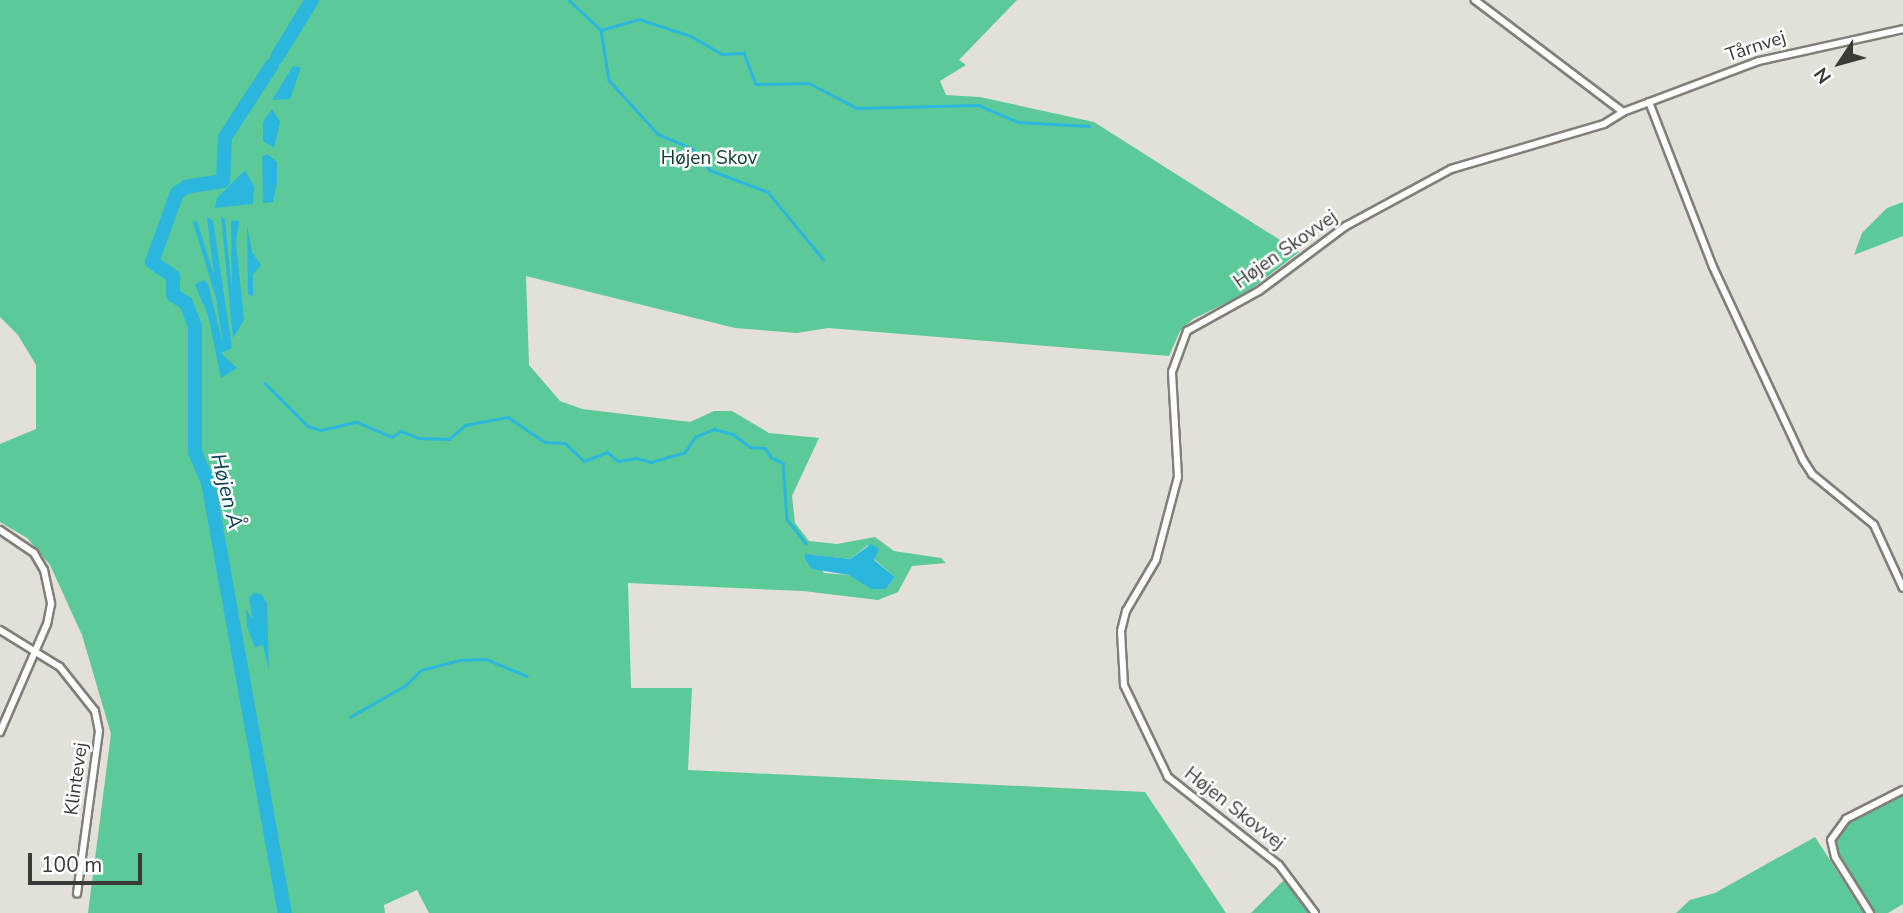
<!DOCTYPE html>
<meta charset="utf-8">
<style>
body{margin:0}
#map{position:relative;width:1903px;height:913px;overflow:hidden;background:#e3dfd9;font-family:"Nunito Sans",sans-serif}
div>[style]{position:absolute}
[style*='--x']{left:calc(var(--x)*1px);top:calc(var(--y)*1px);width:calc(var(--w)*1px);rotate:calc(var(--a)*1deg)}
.green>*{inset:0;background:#5cc998}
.water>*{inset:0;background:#2bb6dd}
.stream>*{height:2.5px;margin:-1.25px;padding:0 1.25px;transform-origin:1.25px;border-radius:1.25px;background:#2bb6dd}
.river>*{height:14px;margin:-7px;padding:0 7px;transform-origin:7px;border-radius:7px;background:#2bb6dd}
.roads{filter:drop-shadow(2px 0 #827f7a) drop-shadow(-2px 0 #827f7a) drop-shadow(0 2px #827f7a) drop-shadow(0 -2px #827f7a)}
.minor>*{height:6px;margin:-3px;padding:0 3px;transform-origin:3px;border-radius:3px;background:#fff}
span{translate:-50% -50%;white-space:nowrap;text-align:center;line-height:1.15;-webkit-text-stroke:5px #fff;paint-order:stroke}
.street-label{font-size:19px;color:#3c3a38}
.park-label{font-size:19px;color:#0b3c28}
.water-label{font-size:21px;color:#074252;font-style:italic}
.north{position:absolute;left:1805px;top:28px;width:70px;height:70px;-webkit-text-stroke:5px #fff;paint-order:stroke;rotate:234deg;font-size:19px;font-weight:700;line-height:28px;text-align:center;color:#3c3a38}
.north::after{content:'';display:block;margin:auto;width:24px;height:32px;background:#3c3a38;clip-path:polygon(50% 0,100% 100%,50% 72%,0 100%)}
.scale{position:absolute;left:28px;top:853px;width:114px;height:32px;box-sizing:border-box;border:4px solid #3c3a38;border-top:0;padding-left:9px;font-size:21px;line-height:24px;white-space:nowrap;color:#3c3a38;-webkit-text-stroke:5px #fff;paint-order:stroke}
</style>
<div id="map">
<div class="green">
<i style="clip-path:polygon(evenodd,0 0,1017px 0,959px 60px,966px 65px,940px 81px,946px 95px,980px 97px,1094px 122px,1299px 252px,1245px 294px,1193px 319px,1180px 331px,1169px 356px,828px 328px,797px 333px,735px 328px,526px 276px,529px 365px,560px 401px,582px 409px,690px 422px,714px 411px,732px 411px,769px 433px,819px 438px,792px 496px,795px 523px,809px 541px,837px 544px,875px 537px,894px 551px,941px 558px,946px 563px,912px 566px,898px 592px,878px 600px,803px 591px,628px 583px,631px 688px,692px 688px,688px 770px,1145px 792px,1226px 913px,429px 913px,417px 890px,384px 905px,385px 913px,88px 913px,111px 734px,82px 635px,50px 565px,27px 538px,0 522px,0 444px,36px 429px,36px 365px,18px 335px,0 317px,0 0,868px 545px,874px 559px,895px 577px,886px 589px,849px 575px,824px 573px,812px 555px,850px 559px,868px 545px)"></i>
<i style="clip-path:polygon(1903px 202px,1903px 236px,1854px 255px,1862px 233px,1887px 208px)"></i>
<i style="clip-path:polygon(1903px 794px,1903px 904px,1888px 913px,1873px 913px,1838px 852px,1836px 836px,1848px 823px)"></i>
<i style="clip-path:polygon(1815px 837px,1864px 913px,1676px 913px,1690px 900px,1715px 893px)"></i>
<i style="clip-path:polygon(1286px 878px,1309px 913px,1251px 913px)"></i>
</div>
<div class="water">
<i style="clip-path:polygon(293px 66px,301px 68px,290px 99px,272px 100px)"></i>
<i style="clip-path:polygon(272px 109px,280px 122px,274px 148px,263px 141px,263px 122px)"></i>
<i style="clip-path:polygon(267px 154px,277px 162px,277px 183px,273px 202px,263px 203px,262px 157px)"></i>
<i style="clip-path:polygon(245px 170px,254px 187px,253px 204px,215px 208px,217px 198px)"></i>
<i style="clip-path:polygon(221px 216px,225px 220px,232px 289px,231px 221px,239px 220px,236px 243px,244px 320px,233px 338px)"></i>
<i style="clip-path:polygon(207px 217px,213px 221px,232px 348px,221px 353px,237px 368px,221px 378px,208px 315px,195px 285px,204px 280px,208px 284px,223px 344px,216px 298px,193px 222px,197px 221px,214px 275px)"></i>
<i style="clip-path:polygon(247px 224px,252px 252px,261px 265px,253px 274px,253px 296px,248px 294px)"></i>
<i style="clip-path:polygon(871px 544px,879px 549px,874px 560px,895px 577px,886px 589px,871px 589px,849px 575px,812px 569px,805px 559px,805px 554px,850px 559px)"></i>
<i style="clip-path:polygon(254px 593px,261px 594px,267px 603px,269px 670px,263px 645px,255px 647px,247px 627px,246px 609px,253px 620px,249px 598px)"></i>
</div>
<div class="stream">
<i style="--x:569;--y:0;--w:44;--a:43.2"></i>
<i style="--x:601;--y:30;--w:40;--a:-16"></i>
<i style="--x:639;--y:19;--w:55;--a:18.1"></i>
<i style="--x:691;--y:36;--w:36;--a:30"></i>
<i style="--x:722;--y:54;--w:22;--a:-3"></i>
<i style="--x:744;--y:53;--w:33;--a:69"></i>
<i style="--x:756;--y:84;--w:53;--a:-1.1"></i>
<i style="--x:809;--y:83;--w:54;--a:27.5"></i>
<i style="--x:857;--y:108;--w:121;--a:-1.4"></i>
<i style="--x:978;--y:105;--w:43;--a:23"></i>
<i style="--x:1018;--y:122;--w:71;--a:3.2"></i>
<i style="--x:601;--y:30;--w:51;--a:80.9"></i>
<i style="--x:609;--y:80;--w:73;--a:47.8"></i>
<i style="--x:658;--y:134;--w:38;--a:23"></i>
<i style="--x:693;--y:149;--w:27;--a:51"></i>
<i style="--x:710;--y:170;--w:62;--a:20.8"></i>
<i style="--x:768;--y:192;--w:87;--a:50.6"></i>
<i style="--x:265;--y:383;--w:61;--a:45"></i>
<i style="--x:308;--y:426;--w:14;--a:17"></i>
<i style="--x:321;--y:430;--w:37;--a:-13"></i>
<i style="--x:357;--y:422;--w:38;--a:23"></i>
<i style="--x:392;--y:437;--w:11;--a:-34"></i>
<i style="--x:401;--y:431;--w:18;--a:22"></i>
<i style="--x:418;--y:438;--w:31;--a:2"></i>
<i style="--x:449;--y:439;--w:21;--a:-41"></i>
<i style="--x:465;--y:425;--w:44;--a:-10.5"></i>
<i style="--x:508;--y:417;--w:45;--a:34"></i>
<i style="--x:545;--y:442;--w:20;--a:3"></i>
<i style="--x:565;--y:443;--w:26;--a:43"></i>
<i style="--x:584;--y:461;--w:25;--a:-21"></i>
<i style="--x:607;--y:452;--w:14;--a:39"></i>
<i style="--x:618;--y:461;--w:19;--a:-9"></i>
<i style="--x:637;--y:458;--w:15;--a:16"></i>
<i style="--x:651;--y:462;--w:35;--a:-16"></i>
<i style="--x:685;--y:452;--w:18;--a:-56"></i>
<i style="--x:695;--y:437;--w:21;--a:-23"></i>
<i style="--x:714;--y:429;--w:20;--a:15"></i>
<i style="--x:733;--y:434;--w:21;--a:37"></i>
<i style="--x:750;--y:447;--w:15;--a:4"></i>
<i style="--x:765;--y:448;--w:12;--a:55"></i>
<i style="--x:772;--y:458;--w:12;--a:24"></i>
<i style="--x:783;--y:463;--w:56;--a:85.9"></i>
<i style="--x:787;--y:519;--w:31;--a:52"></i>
<i style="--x:350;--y:717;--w:64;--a:-29.7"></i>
<i style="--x:406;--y:685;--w:21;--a:-45"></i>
<i style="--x:421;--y:670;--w:40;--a:-14.4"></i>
<i style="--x:460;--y:660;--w:26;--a:-2"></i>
<i style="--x:486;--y:659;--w:44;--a:22.5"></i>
</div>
<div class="river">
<i style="--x:277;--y:57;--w:67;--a:-58.4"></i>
<i style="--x:272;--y:65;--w:86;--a:123.1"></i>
<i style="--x:225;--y:137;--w:44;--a:92.6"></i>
<i style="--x:223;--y:181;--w:37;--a:171"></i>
<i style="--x:186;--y:187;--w:11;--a:146"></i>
<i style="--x:177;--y:193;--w:73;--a:109.9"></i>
<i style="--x:152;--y:262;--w:25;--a:34"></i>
<i style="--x:173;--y:276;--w:19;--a:90"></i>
<i style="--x:173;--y:295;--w:15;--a:32"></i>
<i style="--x:186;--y:303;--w:25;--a:69"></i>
<i style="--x:195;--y:326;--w:126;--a:90"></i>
<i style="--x:195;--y:452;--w:33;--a:67"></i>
<i style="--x:208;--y:482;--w:438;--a:79.9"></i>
</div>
<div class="roads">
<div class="minor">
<i style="--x:1649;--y:102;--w:177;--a:68.8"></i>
<i style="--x:1713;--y:267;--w:213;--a:65"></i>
<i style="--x:1803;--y:460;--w:17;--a:57"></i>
<i style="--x:1812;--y:474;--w:80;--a:39.4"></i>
<i style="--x:1874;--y:525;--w:69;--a:65.3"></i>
<i style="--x:1623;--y:112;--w:145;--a:-20.6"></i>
<i style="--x:1759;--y:61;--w:148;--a:-12.5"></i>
<i style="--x:0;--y:530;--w:41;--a:34.1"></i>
<i style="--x:34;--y:553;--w:20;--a:60"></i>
<i style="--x:44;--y:570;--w:35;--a:78"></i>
<i style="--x:51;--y:604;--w:20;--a:101"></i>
<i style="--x:47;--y:624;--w:118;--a:113.5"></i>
<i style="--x:0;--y:630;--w:70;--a:31.7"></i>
<i style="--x:60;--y:667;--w:56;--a:51.5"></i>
<i style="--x:95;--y:711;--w:20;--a:79"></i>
<i style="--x:99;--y:731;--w:164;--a:97.7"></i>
<i style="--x:1315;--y:913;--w:60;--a:-126.9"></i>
<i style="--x:1279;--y:865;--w:142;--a:-141.6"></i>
<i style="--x:1168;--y:777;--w:102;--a:-115.6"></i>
<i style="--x:1124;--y:685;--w:54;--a:-93.2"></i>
<i style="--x:1121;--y:631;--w:21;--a:-76"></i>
<i style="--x:1126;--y:611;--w:59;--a:-59.5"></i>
<i style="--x:1156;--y:560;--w:86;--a:-75.2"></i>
<i style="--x:1178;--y:477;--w:105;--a:-93.3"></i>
<i style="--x:1172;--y:372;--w:44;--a:-69.9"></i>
<i style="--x:1187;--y:331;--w:82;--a:-29.1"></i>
<i style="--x:1259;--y:291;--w:109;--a:-36.8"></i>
<i style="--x:1346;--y:226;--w:119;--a:-28.5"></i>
<i style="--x:1451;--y:169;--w:159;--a:-16.4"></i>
<i style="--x:1604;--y:124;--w:22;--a:-32"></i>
<i style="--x:1623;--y:112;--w:186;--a:-142.9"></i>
<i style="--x:1870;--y:913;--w:66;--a:-122"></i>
<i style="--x:1835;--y:857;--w:17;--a:-103"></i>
<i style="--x:1831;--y:840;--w:26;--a:-54"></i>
<i style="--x:1846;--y:819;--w:64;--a:-27"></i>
</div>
</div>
<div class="street-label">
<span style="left:1756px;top:47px;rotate:-18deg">Tårnvej</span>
<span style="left:1286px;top:250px;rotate:-35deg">Højen Skovvej</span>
<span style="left:77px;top:779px;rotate:-82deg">Klintevej</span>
<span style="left:1234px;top:809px;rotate:38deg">Højen Skovvej</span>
</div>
<div class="park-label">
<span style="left:709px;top:159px">Højen Skov</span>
</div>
<div class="water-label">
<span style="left:227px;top:491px;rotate:76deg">Højen Å</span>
</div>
<div class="north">N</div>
<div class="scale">100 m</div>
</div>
